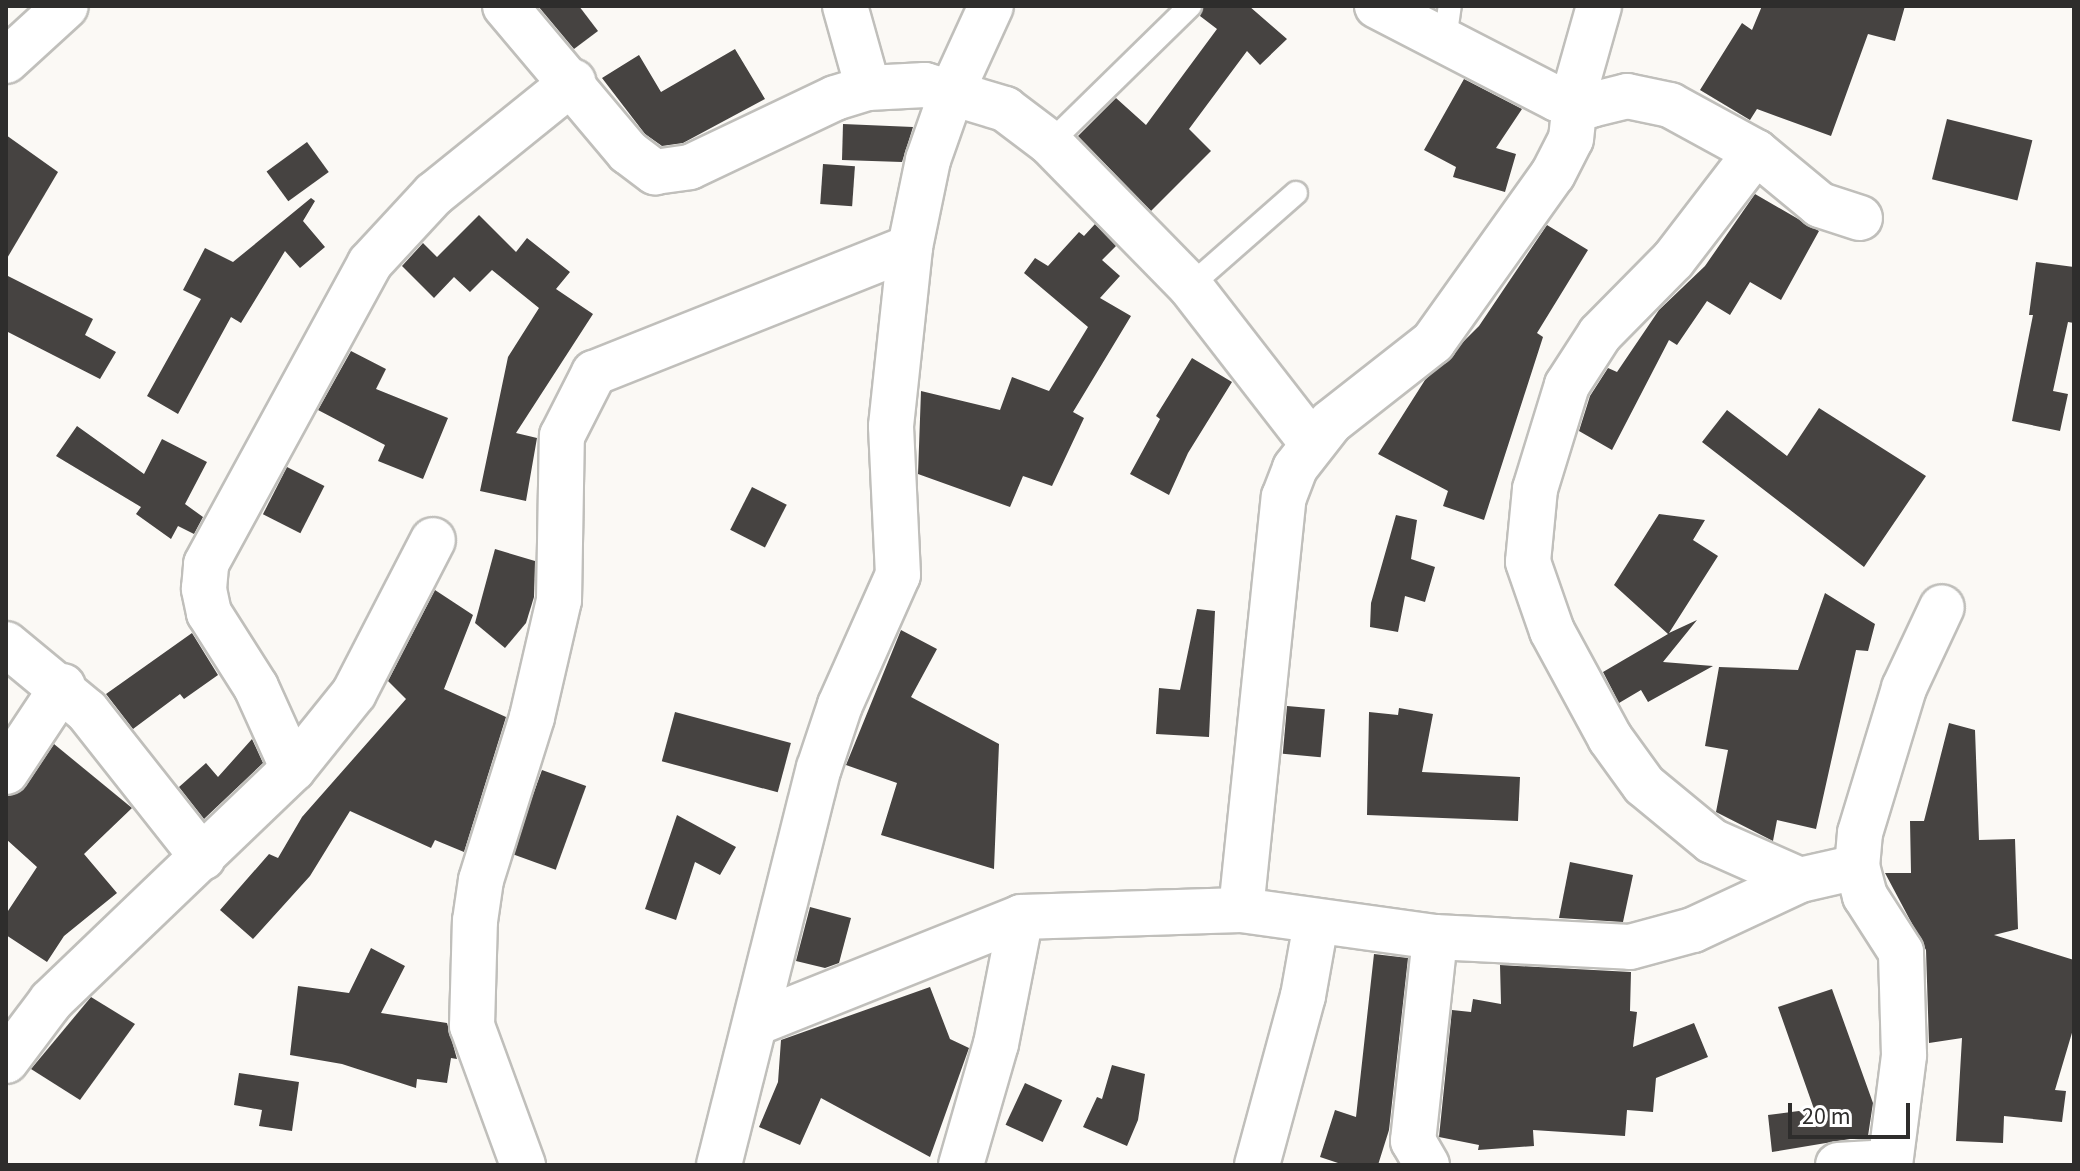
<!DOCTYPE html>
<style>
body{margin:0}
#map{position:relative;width:2080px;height:1171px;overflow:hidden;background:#fbf9f5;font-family:"Source Sans 3",sans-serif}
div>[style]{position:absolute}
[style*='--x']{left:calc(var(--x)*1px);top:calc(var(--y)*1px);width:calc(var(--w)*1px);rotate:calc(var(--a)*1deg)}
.building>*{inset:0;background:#464341;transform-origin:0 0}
.roads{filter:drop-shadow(2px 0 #c0bfbb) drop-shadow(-2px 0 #c0bfbb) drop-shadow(0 2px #c0bfbb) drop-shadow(0 -2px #c0bfbb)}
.lane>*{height:22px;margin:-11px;padding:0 11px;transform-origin:11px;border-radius:11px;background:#fff}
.street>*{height:44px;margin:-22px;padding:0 22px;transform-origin:22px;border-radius:22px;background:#fff}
span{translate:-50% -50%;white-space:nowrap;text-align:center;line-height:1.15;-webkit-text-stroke:8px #fff;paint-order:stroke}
.frame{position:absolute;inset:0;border:8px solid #2e2d2c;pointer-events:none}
.scale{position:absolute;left:1788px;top:1103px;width:122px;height:36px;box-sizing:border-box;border:4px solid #2e2d2c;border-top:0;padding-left:10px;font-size:24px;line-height:28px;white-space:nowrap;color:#2e2d2c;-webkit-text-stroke:6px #fff;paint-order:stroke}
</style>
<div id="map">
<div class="building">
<i style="clip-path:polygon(538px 6px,579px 6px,598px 31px,574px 49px)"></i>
<i style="clip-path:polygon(1204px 6px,1249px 6px,1287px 39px,1260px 65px,1247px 51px,1189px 129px,1211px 151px,1151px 211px,1078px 136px,1116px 98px,1146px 125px,1217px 29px,1200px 16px)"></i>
<i style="clip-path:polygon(1762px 6px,1905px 6px,1895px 41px,1868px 34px,1831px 136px,1757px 109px,1750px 120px,1700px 90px,1742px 23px,1752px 30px)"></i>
<i style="clip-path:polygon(735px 49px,765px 99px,683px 143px,662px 146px,645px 134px,602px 78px,639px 55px,661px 92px)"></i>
<i style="clip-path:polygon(1464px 79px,1522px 109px,1496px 148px,1516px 154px,1505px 192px,1453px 177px,1456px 167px,1424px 150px)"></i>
<i style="left:1947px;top:119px;width:88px;height:62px;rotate:14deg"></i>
<i style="clip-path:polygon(843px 124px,913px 127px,902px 162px,842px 160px)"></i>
<i style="clip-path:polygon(6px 135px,58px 172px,6px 260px)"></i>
<i style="left:307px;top:142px;width:37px;height:50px;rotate:54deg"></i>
<i style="left:823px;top:164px;width:32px;height:40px;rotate:4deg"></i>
<i style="clip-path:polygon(1755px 194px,1819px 231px,1781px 300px,1750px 282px,1730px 315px,1707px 301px,1677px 345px,1669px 340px,1612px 450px,1579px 431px,1590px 396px,1608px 368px,1617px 372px,1659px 310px,1705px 266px)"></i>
<i style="clip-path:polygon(311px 198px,315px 201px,303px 221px,325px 247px,300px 268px,285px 251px,241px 323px,231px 317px,178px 414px,147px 396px,201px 299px,183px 290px,205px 248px,233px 262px)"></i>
<i style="clip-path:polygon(479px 215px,516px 252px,527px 238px,570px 272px,556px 289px,593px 314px,516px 433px,537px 438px,526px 501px,480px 491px,508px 357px,539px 308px,492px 270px,470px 292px,454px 277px,434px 298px,402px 266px,423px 243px,437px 257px)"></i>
<i style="clip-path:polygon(1095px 224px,1116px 246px,1102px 260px,1120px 276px,1100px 298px,1131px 316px,1073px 412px,1084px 418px,1052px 486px,1023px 476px,1010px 507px,918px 474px,921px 391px,1000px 410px,1012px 377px,1049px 391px,1088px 327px,1024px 273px,1035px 258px,1048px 266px,1079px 232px,1084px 236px)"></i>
<i style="clip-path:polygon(1547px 225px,1588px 250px,1537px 333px,1543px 337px,1484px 520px,1443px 506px,1448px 491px,1378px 454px,1425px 380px,1479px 326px)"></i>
<i style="clip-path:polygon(2036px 262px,2074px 267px,2074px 323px,2068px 322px,2053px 391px,2068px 394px,2060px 431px,2012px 421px,2033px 315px,2029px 315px)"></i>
<i style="clip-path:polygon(6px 275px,93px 319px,85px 335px,116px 352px,100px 379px,6px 331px)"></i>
<i style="clip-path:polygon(351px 351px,386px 369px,376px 389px,448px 418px,423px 479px,378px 461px,385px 445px,318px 410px)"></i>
<i style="clip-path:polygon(1192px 358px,1232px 382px,1188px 453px,1169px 495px,1130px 474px,1160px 419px,1156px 416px)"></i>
<i style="clip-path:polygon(1819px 408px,1926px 476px,1864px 567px,1702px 442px,1727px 410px,1787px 456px)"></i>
<i style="clip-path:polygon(77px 426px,144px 474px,162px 439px,207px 462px,185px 504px,203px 517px,194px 534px,178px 526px,171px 539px,136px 514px,141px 507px,56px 456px)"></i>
<i style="left:287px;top:467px;width:42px;height:53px;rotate:27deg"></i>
<i style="left:752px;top:487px;width:39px;height:48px;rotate:27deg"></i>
<i style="clip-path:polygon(1659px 514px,1705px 520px,1693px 540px,1718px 556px,1669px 633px,1697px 620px,1663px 662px,1713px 666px,1648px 702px,1641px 690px,1619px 703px,1603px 672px,1668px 634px,1614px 585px)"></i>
<i style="clip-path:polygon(1396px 515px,1417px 520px,1411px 559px,1435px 567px,1425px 602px,1405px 596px,1398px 632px,1370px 627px,1371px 603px)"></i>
<i style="clip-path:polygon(495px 549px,535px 561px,534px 597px,526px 623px,505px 648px,475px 623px)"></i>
<i style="clip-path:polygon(435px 590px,473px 615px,444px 689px,506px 717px,464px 852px,435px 840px,431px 848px,350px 811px,310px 876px,253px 939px,220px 910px,269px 854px,278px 858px,302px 817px,406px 699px,388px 681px)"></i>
<i style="clip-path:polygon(1825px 593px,1875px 624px,1868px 651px,1856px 650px,1816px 829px,1777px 820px,1773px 841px,1716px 812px,1728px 750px,1705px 746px,1719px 667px,1798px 670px)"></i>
<i style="clip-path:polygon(1197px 609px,1215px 611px,1209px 737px,1156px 734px,1159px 688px,1180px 690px)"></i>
<i style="clip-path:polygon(901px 630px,937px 649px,911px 697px,999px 744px,994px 869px,881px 835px,897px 783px,846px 765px)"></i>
<i style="clip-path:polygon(192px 633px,218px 675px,184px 699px,180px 694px,133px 729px,106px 694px)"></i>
<i style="left:1287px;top:706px;width:38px;height:48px;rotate:5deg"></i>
<i style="clip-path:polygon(1399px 708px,1433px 714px,1422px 772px,1520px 777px,1518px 821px,1367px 815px,1369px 712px,1398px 715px)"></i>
<i style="left:675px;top:712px;width:120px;height:51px;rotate:15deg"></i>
<i style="clip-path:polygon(1949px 723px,1975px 730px,1979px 840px,2015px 839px,2018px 929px,1994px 935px,2074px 960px,2074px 1026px,2055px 1090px,2066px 1091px,2062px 1122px,2004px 1116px,2003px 1143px,1956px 1141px,1962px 1038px,1929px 1043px,1926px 950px,1885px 873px,1911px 873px,1910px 821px,1924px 821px)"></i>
<i style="clip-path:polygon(252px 739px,263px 763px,204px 819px,179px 787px,206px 763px,218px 777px)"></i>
<i style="clip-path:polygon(54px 744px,132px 808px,84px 854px,117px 893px,64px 936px,47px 962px,6px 935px,6px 914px,37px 867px,6px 839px,6px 797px,26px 786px)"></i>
<i style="left:542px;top:770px;width:47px;height:89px;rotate:20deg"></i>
<i style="clip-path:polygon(677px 815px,736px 847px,720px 875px,695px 862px,676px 920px,645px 909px)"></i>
<i style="clip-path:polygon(1570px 862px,1633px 875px,1623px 922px,1559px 918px)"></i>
<i style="clip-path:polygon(810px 907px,851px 918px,839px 963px,825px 968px,796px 961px)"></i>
<i style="clip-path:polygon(371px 948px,405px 966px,381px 1013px,447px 1023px,457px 1059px,451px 1058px,447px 1083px,417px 1079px,416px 1088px,342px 1064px,290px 1055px,298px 986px,349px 993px)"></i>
<i style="clip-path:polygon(1374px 954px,1408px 958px,1389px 1130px,1378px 1165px,1344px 1165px,1320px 1157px,1335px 1110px,1356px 1117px)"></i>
<i style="clip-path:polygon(1500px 965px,1631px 972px,1630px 1011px,1637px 1012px,1633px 1047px,1694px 1023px,1708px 1057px,1656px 1078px,1653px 1112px,1627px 1110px,1625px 1136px,1533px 1130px,1534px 1146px,1478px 1150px,1479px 1145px,1439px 1137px,1452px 1010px,1471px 1012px,1473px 999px,1501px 1004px)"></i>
<i style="clip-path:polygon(930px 987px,950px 1039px,969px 1048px,930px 1157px,821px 1098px,800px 1145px,759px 1127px,778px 1082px,781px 1040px)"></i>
<i style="clip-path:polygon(1832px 989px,1873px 1103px,1868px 1136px,1772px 1152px,1768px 1115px,1814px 1109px,1778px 1007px)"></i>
<i style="clip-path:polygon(91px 997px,135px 1024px,80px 1100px,31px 1069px)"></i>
<i style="clip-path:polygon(1112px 1065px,1145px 1074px,1138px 1120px,1127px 1146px,1083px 1127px,1097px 1097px,1102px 1099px)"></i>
<i style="clip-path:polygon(239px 1073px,299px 1082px,292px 1131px,259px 1126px,262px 1110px,234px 1105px)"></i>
<i style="left:1025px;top:1083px;width:41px;height:46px;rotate:25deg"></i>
</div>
<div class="roads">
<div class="lane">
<i style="--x:1445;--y:40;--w:34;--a:-82"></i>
<i style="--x:1050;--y:143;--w:196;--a:-44.4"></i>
<i style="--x:1190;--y:286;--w:141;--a:-41.3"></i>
</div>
<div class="street">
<i style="--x:505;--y:6;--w:191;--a:49.9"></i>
<i style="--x:628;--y:152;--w:34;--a:37"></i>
<i style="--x:655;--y:172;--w:35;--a:-8"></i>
<i style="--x:690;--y:167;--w:161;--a:-25.4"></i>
<i style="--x:835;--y:98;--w:34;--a:-17"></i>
<i style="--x:868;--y:88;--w:57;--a:-3"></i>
<i style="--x:925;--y:85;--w:84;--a:16.7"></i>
<i style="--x:1005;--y:109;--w:56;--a:37.1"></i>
<i style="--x:1050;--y:143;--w:200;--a:45.6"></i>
<i style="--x:1190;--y:286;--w:197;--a:52.2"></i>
<i style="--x:845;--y:6;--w:85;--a:74.3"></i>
<i style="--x:1377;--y:6;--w:203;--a:27.3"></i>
<i style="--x:1557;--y:99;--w:35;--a:10"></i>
<i style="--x:1591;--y:105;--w:37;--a:-14"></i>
<i style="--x:1627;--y:96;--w:44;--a:11.8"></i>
<i style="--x:1670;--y:105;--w:98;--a:28.7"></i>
<i style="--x:1756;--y:152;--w:83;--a:39.6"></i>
<i style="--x:1820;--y:205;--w:42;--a:18"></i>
<i style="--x:6;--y:61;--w:81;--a:-42.5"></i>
<i style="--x:1756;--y:152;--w:136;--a:127.5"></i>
<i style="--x:1673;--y:260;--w:104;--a:134.6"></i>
<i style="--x:1600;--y:334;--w:61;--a:122.9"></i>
<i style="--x:1567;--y:385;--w:109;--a:107.1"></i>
<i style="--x:1535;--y:489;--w:73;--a:95.5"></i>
<i style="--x:1528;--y:562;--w:73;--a:70.8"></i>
<i style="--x:1552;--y:631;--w:122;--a:61.5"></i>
<i style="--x:1610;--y:738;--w:58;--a:54.1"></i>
<i style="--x:1644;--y:785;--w:88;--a:39.5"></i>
<i style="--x:1712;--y:841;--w:96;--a:23.9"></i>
<i style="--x:6;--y:644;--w:105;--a:39.6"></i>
<i style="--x:87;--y:711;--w:187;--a:51.7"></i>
<i style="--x:293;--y:769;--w:90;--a:-114.3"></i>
<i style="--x:256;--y:687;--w:88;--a:-122.4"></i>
<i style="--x:209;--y:613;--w:25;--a:-102"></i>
<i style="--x:204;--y:589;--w:25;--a:-85"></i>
<i style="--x:206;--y:564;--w:343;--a:-61.4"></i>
<i style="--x:370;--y:263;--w:94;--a:-47.2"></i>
<i style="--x:434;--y:194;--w:179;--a:-38.9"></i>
<i style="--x:6;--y:772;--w:103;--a:-56.5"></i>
<i style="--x:1241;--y:910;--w:415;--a:-84.1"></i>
<i style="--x:1284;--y:497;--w:31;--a:-69"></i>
<i style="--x:1295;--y:468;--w:58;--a:-52"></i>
<i style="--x:1331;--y:422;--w:130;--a:-38.1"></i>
<i style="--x:1433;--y:342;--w:206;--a:-54.5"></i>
<i style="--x:1553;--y:174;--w:39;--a:-63"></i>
<i style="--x:1571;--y:139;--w:55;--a:-83.8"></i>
<i style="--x:1577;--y:84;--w:81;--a:-74.2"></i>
<i style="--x:759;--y:1022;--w:282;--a:-21.8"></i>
<i style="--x:1021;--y:917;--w:220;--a:-1.8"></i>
<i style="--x:1241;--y:910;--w:196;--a:7.9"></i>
<i style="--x:1435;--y:937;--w:195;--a:2.9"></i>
<i style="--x:1630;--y:947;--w:65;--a:-15.1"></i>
<i style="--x:1693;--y:930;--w:118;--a:-25"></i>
<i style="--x:1800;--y:880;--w:58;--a:-12.8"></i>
<i style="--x:6;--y:1061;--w:75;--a:-53.1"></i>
<i style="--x:51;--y:1001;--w:335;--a:-43.8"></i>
<i style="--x:293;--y:769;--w:97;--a:-51.2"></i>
<i style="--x:354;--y:693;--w:172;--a:-62.7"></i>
<i style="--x:523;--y:1165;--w:148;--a:-110.1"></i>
<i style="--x:472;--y:1026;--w:105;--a:-88.4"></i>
<i style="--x:475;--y:921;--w:41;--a:-81.7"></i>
<i style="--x:481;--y:880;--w:171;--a:-72.6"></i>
<i style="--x:532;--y:717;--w:120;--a:-77"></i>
<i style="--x:559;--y:600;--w:164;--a:-89"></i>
<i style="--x:562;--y:436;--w:71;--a:-63.1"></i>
<i style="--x:594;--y:373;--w:340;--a:-21.7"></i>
<i style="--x:719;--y:1165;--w:409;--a:-75.9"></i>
<i style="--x:819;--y:768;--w:66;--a:-71.6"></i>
<i style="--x:840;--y:705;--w:142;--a:-66"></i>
<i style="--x:898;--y:575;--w:149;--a:-92.7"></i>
<i style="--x:891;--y:426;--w:180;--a:-83.9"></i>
<i style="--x:910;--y:247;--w:89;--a:-78.3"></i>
<i style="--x:928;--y:160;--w:75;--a:-70.6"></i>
<i style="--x:953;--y:89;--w:91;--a:-65.4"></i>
<i style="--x:961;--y:1165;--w:126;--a:-73.9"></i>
<i style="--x:996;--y:1044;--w:129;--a:-78.9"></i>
<i style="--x:1257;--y:1165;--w:175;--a:-74.8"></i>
<i style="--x:1303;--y:996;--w:74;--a:-79.9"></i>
<i style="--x:1427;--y:1165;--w:28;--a:-120"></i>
<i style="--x:1413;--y:1141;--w:205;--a:-83.8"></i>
<i style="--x:1838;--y:1165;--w:52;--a:-3.3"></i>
<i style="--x:1890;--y:1165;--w:111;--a:-82.7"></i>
<i style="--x:1904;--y:1055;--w:103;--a:-91.7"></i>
<i style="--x:1901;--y:952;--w:67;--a:-122.7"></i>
<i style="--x:1865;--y:896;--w:30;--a:-105"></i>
<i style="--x:1857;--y:867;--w:34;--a:-85"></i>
<i style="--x:1860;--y:833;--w:152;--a:-73.1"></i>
<i style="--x:1904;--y:688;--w:89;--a:-64.9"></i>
</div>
</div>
<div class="frame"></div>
<div class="scale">20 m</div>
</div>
